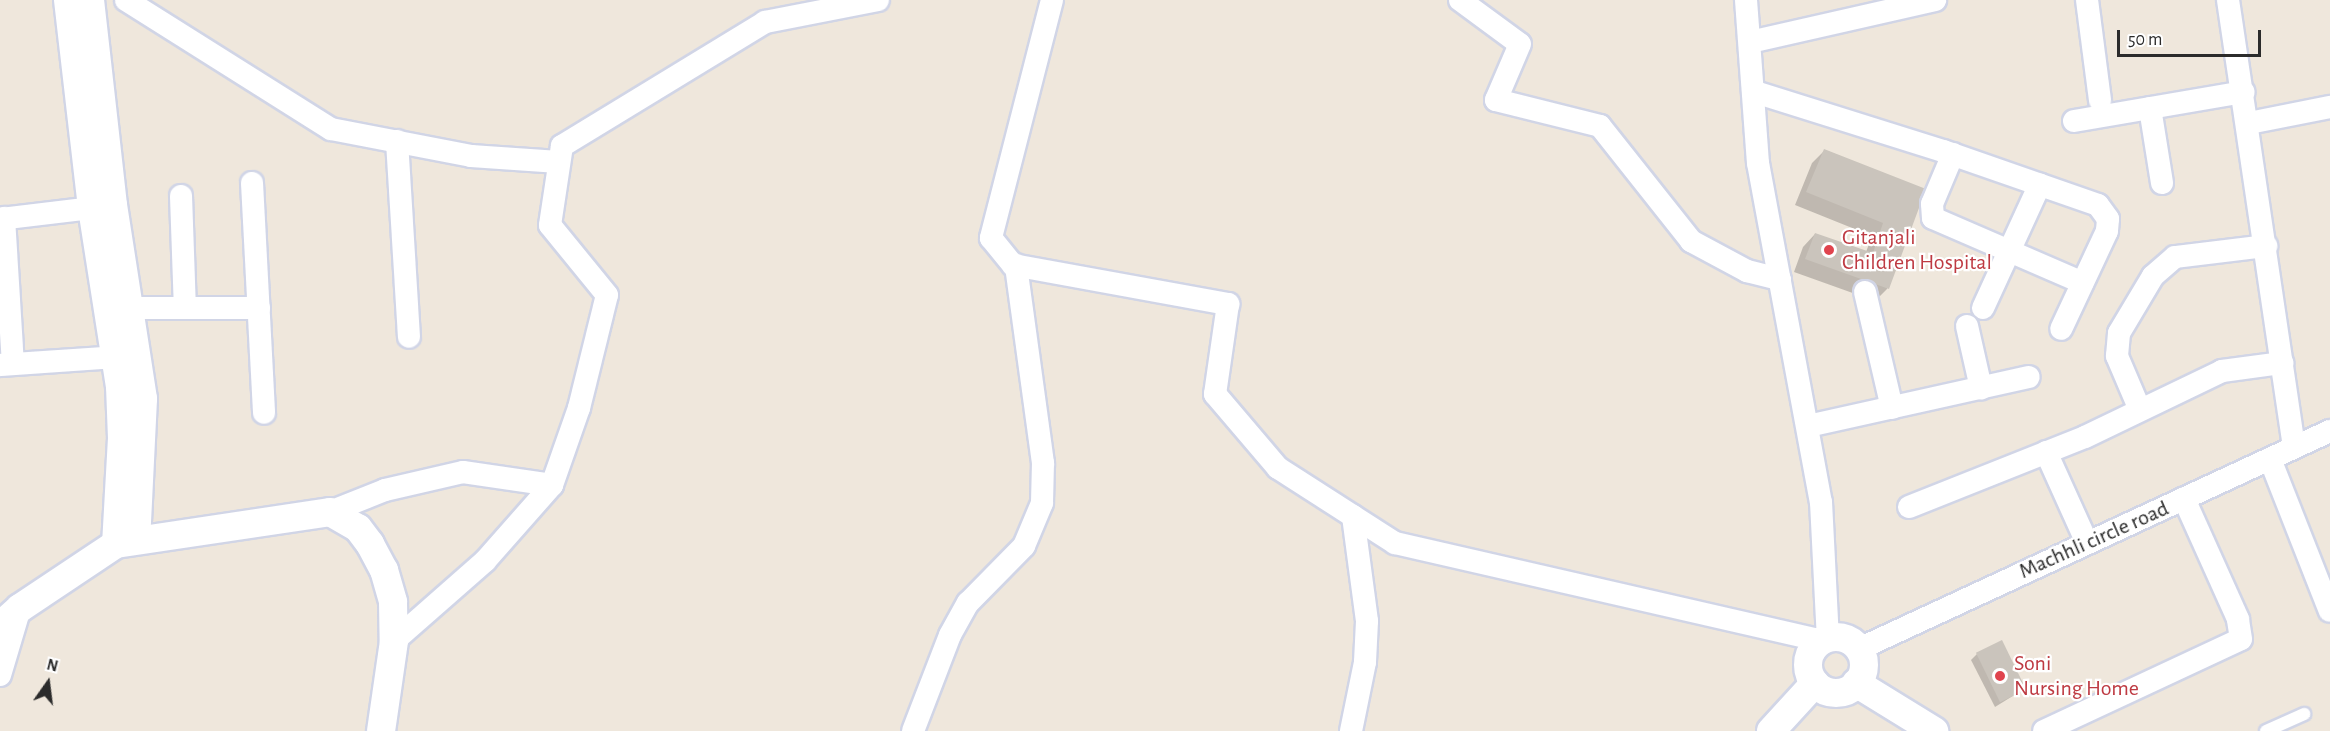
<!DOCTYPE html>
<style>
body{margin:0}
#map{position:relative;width:2330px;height:731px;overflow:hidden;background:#efe7dc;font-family:"Alegreya Sans",sans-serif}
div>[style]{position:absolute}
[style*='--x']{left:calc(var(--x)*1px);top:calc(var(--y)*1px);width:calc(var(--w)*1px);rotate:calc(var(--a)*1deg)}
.shadow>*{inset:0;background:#0003}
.building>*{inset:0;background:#cac4bc;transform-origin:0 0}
.roads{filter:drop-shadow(2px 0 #d1d5e6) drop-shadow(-2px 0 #d1d5e6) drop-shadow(0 2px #d1d5e6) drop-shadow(0 -2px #d1d5e6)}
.service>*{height:12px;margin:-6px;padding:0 6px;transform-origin:6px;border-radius:6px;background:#fff}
.minor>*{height:22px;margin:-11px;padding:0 11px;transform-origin:11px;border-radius:11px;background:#fff}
.tertiary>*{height:28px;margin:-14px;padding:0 14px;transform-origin:14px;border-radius:14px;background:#fff}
.tertiary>.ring{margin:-14px;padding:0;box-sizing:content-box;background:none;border:28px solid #fff;border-radius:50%}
.dots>*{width:16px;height:16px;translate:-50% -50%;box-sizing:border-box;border:3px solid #fff;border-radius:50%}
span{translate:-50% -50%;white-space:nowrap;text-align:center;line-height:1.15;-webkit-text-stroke:4.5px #fff;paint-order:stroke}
.health-label{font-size:22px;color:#be3a42}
.left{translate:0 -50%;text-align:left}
.street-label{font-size:22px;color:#2b2b2b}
.north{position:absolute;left:18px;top:653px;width:60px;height:60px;-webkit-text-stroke:4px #fff;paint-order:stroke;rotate:14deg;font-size:16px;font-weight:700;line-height:24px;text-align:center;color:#2b2b2b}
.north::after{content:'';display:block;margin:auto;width:21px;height:27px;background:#2b2b2b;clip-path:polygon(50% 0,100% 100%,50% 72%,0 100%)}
.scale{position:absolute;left:2117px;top:30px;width:144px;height:27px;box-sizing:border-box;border:3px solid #2b2b2b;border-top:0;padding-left:8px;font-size:18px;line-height:21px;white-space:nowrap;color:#2b2b2b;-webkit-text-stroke:4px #fff;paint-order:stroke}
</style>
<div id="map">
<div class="shadow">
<i style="clip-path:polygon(1825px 150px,1924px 190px,1887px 289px,1875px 301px,1794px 272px,1803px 247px,1815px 234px,1866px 252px,1872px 236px,1795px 205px,1812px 163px)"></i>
<i style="clip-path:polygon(1977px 654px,2024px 689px,1995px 707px,1971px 660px)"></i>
</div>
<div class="building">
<i style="clip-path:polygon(1824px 149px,1926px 189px,1889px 289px,1805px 259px,1815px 233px,1873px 253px,1883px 223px,1806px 192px)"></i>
<i style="left:2002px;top:640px;width:55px;height:29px;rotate:64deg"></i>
</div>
<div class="roads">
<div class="service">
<i style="--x:2266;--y:731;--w:42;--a:-24.1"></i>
</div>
<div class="minor">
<i style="--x:126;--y:0;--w:242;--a:32.2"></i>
<i style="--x:331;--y:129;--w:143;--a:10.9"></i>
<i style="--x:471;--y:156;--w:88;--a:3.9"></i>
<i style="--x:1052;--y:0;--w:246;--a:104.4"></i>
<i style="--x:991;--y:238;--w:35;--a:51"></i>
<i style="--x:1013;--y:265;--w:219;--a:10.3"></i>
<i style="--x:1228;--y:304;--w:91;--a:98.2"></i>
<i style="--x:1215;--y:394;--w:97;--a:49.6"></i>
<i style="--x:1278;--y:468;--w:139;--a:32.7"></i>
<i style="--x:1395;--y:543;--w:438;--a:12.9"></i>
<i style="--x:1460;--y:0;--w:74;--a:36.3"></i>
<i style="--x:1520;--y:44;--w:61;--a:113.2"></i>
<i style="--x:1496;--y:100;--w:107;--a:14"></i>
<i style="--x:1600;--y:126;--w:147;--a:51.6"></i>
<i style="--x:1691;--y:241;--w:64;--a:28.2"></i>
<i style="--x:1747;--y:271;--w:34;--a:14"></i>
<i style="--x:1746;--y:0;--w:163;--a:85.8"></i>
<i style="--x:1758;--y:163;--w:345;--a:79.5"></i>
<i style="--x:1821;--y:502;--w:136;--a:87.1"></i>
<i style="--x:2087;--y:0;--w:101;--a:82.6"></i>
<i style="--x:2228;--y:0;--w:451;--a:81.6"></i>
<i style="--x:1750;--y:42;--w:190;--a:-12.8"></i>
<i style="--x:1755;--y:92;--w:197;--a:17.4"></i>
<i style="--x:1943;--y:151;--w:164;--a:19.2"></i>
<i style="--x:2098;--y:205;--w:17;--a:54"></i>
<i style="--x:2108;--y:219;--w:12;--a:95"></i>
<i style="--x:2107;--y:231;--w:108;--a:115.1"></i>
<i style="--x:2150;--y:108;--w:76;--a:80.9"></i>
<i style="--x:2074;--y:121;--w:172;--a:-9.7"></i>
<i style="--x:2249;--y:123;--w:83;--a:-11.2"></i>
<i style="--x:397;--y:141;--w:196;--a:86.5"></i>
<i style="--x:1953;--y:154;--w:54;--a:112.8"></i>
<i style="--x:1932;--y:204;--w:14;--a:86"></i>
<i style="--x:1933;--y:218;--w:163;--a:23.4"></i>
<i style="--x:252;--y:183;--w:230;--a:87"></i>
<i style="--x:181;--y:196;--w:112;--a:88"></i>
<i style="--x:4;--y:218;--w:146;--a:86.5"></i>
<i style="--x:0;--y:219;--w:110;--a:-6.8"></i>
<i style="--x:1865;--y:292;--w:119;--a:76.9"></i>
<i style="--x:112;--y:308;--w:147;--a:0"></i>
<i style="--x:1983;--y:308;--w:136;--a:-65.3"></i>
<i style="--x:1967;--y:326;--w:64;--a:77.3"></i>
<i style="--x:0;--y:365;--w:116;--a:-3.9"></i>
<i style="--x:2140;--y:410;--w:59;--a:-113.1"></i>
<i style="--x:2117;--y:356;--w:23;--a:-85"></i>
<i style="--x:2119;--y:333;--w:66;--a:-59.2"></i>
<i style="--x:2153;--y:276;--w:29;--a:-41"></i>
<i style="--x:2175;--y:257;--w:92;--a:-6.9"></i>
<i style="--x:1808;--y:426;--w:226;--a:-12.5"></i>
<i style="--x:2046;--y:452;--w:100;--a:65.7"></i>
<i style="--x:2270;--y:459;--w:163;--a:68.5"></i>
<i style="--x:1909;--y:507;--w:189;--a:-21.7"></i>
<i style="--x:2085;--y:437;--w:152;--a:-25.7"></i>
<i style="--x:2222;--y:371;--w:61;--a:-7.6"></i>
<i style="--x:330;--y:512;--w:59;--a:-21.8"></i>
<i style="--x:385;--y:490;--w:80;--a:-13"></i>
<i style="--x:463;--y:472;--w:90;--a:8.3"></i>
<i style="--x:394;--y:641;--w:121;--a:-41.3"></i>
<i style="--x:485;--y:561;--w:101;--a:-48.6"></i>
<i style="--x:552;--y:485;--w:82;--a:-70.7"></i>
<i style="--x:579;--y:408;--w:116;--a:-76.1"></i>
<i style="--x:607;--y:295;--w:90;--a:-129.2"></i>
<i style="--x:550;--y:225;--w:80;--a:-81.4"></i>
<i style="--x:562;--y:146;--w:238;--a:-31.4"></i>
<i style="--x:765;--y:22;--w:115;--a:-11"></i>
<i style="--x:1859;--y:649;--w:519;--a:-24.84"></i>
<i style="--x:0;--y:675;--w:70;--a:-73.4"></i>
<i style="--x:913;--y:731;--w:103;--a:-68.9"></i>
<i style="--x:950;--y:635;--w:37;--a:-61"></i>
<i style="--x:968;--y:603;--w:80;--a:-45.5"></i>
<i style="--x:1024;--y:546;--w:47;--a:-67.3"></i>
<i style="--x:1042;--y:503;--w:40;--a:-88.6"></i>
<i style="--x:1043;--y:463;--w:200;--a:-97.8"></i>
<i style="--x:1351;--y:731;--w:70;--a:-78.5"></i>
<i style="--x:1365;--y:662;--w:41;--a:-87.2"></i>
<i style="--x:1367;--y:621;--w:106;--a:-97.6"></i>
<i style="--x:2044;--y:731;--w:217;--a:-25"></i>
<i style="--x:2241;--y:639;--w:20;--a:-99"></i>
<i style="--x:2238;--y:619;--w:132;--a:-114.2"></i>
</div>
<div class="tertiary">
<i style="--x:68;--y:0;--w:209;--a:83.4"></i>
<i style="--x:92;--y:208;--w:180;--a:81.1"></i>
<i style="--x:120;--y:386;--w:52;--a:87.8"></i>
<i style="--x:122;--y:438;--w:106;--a:93.2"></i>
<i style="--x:90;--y:0;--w:206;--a:83.6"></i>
<i style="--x:113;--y:205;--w:196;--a:81.2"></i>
<i style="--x:143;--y:399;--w:141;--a:92.8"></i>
<i style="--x:0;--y:626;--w:27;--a:-42"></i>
<i style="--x:20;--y:608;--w:115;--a:-33.7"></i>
<i style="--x:116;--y:544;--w:216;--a:-8.5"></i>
<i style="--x:330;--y:512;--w:32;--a:30"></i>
<i style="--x:358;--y:528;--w:20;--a:53"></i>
<i style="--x:370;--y:544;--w:30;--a:62"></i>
<i style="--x:384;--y:570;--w:33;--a:74"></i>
<i style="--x:393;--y:602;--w:39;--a:89"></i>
<i style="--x:394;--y:641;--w:91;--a:98.2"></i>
<i class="ring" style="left:1808px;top:637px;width:28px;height:28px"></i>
<i style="--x:1856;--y:683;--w:92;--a:31.6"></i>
<i style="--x:1771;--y:731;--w:65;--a:-47.5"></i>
</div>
</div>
<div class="dots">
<i style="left:1829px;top:250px;background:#e0444e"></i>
<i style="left:2000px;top:676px;background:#e0444e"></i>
</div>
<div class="health-label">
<span class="left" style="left:1842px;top:250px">Gitanjali<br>Children Hospital</span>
<span class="left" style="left:2014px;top:676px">Soni<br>Nursing Home</span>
</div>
<div class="street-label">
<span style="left:2094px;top:540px;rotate:-24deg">Machhli circle road</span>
</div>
<div class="north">N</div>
<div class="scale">50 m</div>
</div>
